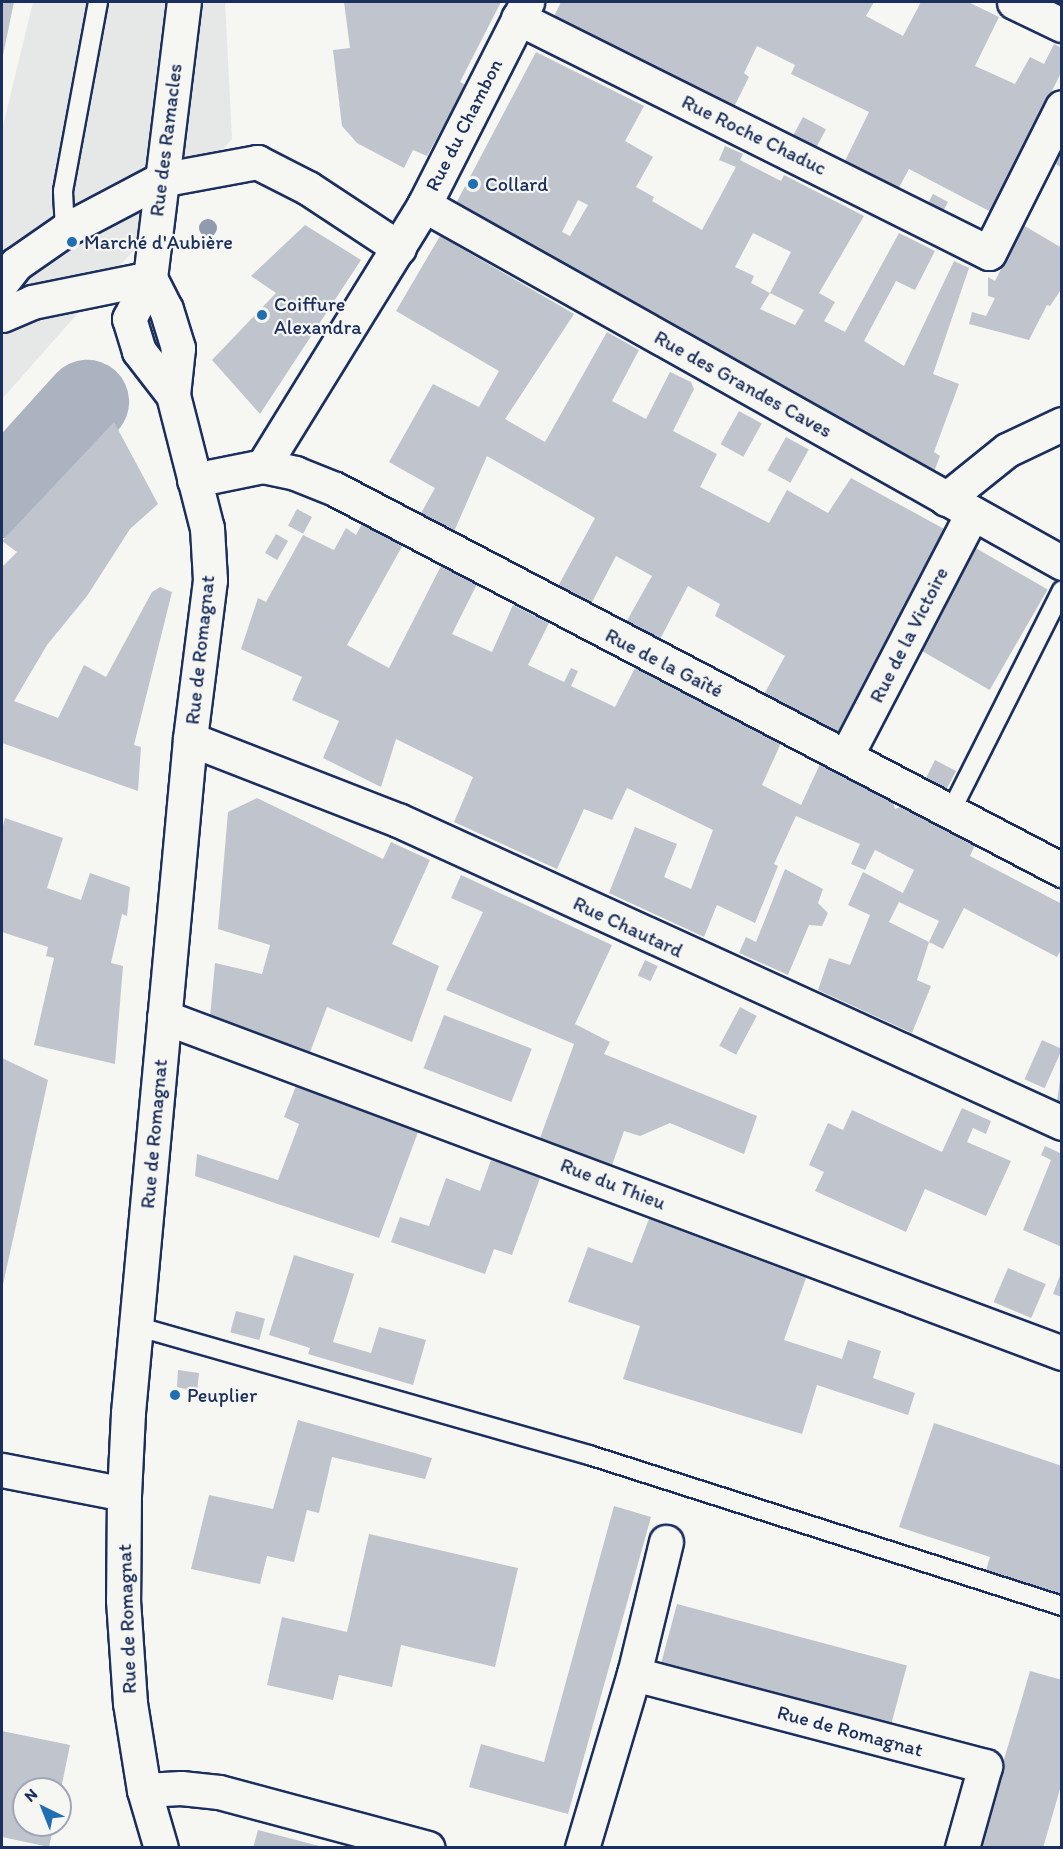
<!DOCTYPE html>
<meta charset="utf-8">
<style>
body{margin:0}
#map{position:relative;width:1063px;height:1849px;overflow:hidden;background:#f6f6f2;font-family:Itim,sans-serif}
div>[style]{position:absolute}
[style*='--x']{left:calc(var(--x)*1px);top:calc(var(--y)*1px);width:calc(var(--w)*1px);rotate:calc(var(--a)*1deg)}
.built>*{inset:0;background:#e6e7e7}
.river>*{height:84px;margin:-42px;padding:0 42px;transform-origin:42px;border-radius:42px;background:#abb2c0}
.building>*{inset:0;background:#c0c4cd;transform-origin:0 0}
.roads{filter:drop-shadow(2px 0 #1b2f5e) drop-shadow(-2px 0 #1b2f5e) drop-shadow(0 2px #1b2f5e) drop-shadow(0 -2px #1b2f5e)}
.lane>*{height:18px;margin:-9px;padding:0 9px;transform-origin:9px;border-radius:9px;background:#f6f6f2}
.street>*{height:33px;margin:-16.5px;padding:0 16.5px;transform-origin:16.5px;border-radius:16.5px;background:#f6f6f2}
.secondary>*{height:33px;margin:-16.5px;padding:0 16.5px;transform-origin:16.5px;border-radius:16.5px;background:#f6f6f2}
.trees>*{width:18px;height:18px;margin:-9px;border-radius:50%;background:#929bae}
.dots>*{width:16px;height:16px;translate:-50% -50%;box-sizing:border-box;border:3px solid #f6f6f2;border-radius:50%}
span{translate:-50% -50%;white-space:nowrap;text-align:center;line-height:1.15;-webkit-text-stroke:4.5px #f6f6f2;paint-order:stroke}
.street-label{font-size:20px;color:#1b2f5e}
.poi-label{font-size:20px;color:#1b2f5e}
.left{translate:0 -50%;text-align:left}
.frame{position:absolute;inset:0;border:3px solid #1b2f5e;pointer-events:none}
.north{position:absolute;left:12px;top:1777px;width:60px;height:60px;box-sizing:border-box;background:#f6f6f2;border:2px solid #9ea6b7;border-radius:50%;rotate:317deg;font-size:16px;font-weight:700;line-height:24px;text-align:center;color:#1b2f5e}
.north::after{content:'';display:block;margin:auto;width:21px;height:27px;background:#1f6fb2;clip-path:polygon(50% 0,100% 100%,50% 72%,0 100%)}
</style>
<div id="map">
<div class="built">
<i style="clip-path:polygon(33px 2px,225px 2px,232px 139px,2px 399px,2px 130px)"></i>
</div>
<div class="river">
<i style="--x:2;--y:496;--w:127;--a:-47.9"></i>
</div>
<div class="building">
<i style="clip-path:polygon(2px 2px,14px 2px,2px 60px)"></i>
<i style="clip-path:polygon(344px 2px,501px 2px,460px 82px,466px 85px,427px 156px,413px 150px,404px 168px,357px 143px,342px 126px,333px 50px,350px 48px)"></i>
<i style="clip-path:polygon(561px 2px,874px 2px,866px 16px,903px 36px,921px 2px,968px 2px,999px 17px,975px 66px,1015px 84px,1030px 57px,1044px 64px,1054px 44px,1062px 48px,1062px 71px,991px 212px,909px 169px,896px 193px,843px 165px,869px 112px,791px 74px,795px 65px,757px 46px,744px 73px,749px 77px,732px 111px,551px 22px)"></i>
<i style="clip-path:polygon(evenodd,536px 52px,644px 106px,625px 141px,653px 157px,636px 187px,654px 197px,652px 201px,702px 230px,736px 167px,719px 160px,725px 146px,743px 154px,740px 160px,781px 181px,784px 175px,864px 216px,819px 293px,835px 302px,824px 321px,845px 332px,899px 233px,935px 251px,915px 290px,896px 281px,864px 341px,904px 366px,954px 261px,969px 268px,933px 374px,959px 384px,934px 452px,940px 456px,932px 477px,453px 209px,536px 52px,578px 200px,588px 205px,570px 236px,562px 232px,578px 200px,536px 52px,753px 233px,791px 252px,770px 293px,804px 310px,795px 325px,760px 309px,770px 293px,751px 283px,754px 276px,735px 267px,753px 233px)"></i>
<i style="left:803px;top:117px;width:26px;height:25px;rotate:28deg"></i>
<i style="clip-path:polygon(1062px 148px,1062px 168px,1053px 162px)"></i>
<i style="left:933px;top:194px;width:17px;height:14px;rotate:28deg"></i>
<i style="clip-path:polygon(305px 225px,361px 260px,260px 414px,212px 360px,276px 293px,251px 276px)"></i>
<i style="clip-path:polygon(1023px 225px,1062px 248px,1062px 288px,1050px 306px,1047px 305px,1029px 340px,969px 324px,972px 312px,986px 316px,995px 298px,988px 296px,988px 277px,995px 281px)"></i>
<i style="clip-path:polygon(440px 236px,574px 314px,505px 419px,545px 442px,607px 332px,639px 350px,612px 401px,646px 419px,670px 372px,691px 382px,694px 389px,673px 431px,717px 454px,700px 487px,769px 523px,787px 490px,828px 513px,851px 478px,946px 530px,842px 739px,762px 698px,785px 656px,715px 616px,720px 604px,688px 586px,658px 643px,624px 626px,652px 576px,616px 556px,589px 608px,556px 590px,595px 518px,487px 456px,453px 534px,420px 515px,435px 488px,389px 462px,433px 384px,479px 407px,499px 371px,396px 311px)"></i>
<i style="left:739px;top:411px;width:26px;height:38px;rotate:29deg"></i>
<i style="clip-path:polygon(114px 422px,158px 504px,130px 529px,87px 596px,47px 645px,14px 701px,58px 718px,84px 665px,106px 677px,152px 592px,160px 587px,172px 592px,134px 745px,141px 747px,138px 791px,2px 743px,2px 567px,17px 552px,2px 541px)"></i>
<i style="left:786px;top:437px;width:26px;height:38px;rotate:29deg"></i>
<i style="left:297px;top:509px;width:17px;height:19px;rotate:28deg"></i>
<i style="clip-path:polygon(364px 520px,404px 543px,347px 645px,389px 668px,442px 564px,477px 584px,452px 634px,492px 652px,513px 605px,549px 623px,528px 665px,564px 682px,571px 668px,578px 671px,571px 686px,615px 707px,635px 668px,781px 743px,762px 785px,801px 805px,820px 764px,892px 800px,895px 809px,903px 806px,976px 843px,970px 856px,1062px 904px,1062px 948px,1057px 957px,964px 908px,943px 949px,929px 942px,939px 921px,899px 902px,889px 922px,929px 942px,917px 980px,931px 986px,912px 1033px,818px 990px,829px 958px,850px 965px,870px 915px,848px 905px,863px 872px,903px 893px,914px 870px,875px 850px,865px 870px,851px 864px,860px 844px,796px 816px,774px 864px,778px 866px,755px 923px,717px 905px,704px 937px,609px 893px,635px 827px,677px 844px,664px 877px,691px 889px,713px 830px,627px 788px,612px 820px,584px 809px,557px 869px,454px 822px,473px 777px,396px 739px,381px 787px,323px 758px,339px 721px,292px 700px,302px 677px,241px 649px,258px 598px,266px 602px,303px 535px,334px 550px,346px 528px,356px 535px)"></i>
<i style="left:276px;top:534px;width:14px;height:22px;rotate:30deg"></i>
<i style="left:974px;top:547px;width:85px;height:116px;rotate:30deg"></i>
<i style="clip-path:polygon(935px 760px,956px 771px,946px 790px,924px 782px)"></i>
<i style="clip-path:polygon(257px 798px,383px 859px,391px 842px,430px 860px,392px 944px,439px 966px,412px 1042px,327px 1007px,309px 1055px,210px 1017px,215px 963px,262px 974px,270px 945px,218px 929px,228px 812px)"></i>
<i style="clip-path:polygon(5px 818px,63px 838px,47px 888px,81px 900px,90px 873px,130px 887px,127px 916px,122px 914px,111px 963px,123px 966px,115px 1064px,34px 1045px,54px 958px,46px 956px,48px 947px,2px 932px,2px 829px)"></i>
<i style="clip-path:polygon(785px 869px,823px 889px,818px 903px,828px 913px,822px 926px,809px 925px,788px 975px,739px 953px,746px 937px,756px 942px)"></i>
<i style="clip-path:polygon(461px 875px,612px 945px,575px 1024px,610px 1042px,604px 1054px,757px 1116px,744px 1154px,670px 1123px,640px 1136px,624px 1131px,611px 1168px,539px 1141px,574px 1044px,446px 990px,483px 912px,451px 898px)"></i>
<i style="left:645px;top:960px;width:14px;height:17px;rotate:25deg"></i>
<i style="left:740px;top:1007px;width:19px;height:44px;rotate:28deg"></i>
<i style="left:444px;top:1015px;width:94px;height:57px;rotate:21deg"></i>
<i style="left:1042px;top:1040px;width:22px;height:43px;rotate:24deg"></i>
<i style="clip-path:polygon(2px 1058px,48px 1080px,2px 1289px)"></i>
<i style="clip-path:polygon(1060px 1080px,1062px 1080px,1062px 1104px,1057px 1101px)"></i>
<i style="clip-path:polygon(296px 1086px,418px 1132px,379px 1238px,195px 1176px,197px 1154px,278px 1180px,299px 1124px,284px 1117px)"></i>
<i style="clip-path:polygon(962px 1108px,991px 1121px,986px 1134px,973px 1128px,967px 1142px,1011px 1161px,986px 1216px,925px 1189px,906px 1232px,815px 1191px,824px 1172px,809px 1165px,828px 1123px,843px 1130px,852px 1110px,942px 1152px)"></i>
<i style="clip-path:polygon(1045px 1146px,1062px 1154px,1062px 1247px,1023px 1230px,1051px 1160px,1041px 1155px)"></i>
<i style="clip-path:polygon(491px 1160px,540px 1178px,512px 1255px,494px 1249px,485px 1274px,391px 1242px,400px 1217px,429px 1226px,446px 1178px,480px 1191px)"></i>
<i style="clip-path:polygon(649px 1219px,806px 1278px,784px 1340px,842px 1359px,848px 1340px,881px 1351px,873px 1378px,915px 1393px,908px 1415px,817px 1385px,802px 1434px,623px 1379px,640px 1326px,568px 1302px,588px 1247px,632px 1263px)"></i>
<i style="clip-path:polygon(294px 1255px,354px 1274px,333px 1342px,371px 1353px,379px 1327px,426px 1340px,413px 1385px,308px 1354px,310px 1348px,269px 1335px)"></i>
<i style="left:1008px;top:1268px;width:41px;height:37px;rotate:23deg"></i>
<i style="clip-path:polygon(1061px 1273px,1062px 1273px,1062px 1297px,1053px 1294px)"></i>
<i style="left:236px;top:1311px;width:30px;height:22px;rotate:15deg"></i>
<i style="clip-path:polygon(178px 1370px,199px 1373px,197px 1392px,177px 1387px)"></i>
<i style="clip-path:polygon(298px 1420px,432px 1458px,425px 1479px,332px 1457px,319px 1513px,307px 1510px,294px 1562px,267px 1556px,260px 1584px,191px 1569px,209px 1495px,273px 1509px)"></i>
<i style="clip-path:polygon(934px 1423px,1062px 1466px,1062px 1598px,983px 1580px,990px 1557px,899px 1527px)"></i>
<i style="clip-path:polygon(614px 1506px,651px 1517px,568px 1814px,469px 1787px,481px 1744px,544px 1762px)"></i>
<i style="clip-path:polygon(369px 1534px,518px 1568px,495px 1667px,401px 1645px,392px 1687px,339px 1675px,333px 1700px,267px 1685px,282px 1617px,347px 1632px)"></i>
<i style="left:677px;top:1604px;width:238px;height:62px;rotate:15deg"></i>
<i style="clip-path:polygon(1030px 1671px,1062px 1680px,1062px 1782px,1043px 1848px,978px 1848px)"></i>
<i style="clip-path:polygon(2px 1731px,70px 1745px,61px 1789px,24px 1789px,24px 1825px,54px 1825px,49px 1847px,2px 1837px)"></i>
<i style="clip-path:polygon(258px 1830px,323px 1847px,322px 1848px,253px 1848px)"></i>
</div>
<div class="roads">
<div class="lane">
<i style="--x:65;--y:230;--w:39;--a:-93"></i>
<i style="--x:63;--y:191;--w:192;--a:-79.5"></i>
<i style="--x:951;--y:811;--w:247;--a:-63.3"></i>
<i style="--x:136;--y:1326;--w:471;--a:15.9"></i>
<i style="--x:589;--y:1455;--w:497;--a:17.7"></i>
</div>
<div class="street">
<i style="--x:1014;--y:2;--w:53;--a:25.6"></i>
<i style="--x:518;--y:18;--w:526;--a:26.52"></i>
<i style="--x:989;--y:253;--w:163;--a:-63.4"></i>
<i style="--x:424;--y:205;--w:732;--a:29.3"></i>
<i style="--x:2;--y:282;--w:23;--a:-52"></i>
<i style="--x:16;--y:264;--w:60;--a:-34.8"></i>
<i style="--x:65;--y:230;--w:107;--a:-27.8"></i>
<i style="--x:160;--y:180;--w:99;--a:-10.5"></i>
<i style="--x:257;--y:162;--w:57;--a:27"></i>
<i style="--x:308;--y:188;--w:109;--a:33.4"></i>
<i style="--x:2;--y:315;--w:33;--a:-23"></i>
<i style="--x:32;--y:302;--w:120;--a:-11.5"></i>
<i style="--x:263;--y:466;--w:33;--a:12"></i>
<i style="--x:295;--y:473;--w:43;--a:21.8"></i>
<i style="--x:335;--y:489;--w:821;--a:27.66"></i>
<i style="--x:194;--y:480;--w:70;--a:-11.5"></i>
<i style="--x:263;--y:466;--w:307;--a:-58.3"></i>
<i style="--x:424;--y:205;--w:228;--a:-63.1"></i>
<i style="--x:946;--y:499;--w:78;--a:-38.8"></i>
<i style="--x:1007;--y:450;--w:61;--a:-25.3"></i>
<i style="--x:190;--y:739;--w:223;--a:21.3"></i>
<i style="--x:398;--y:820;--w:730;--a:24.53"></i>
<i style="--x:846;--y:756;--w:273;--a:-62.5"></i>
<i style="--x:164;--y:1017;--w:959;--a:20.51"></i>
<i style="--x:2;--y:1470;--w:124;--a:11.1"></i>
<i style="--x:634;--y:1674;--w:363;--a:14.7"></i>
<i style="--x:985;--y:1766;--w:85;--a:105.7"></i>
<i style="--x:144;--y:1790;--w:37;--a:-3"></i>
<i style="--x:181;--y:1788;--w:38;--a:6"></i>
<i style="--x:219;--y:1792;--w:216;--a:15"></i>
<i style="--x:582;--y:1848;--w:182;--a:-73.4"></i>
<i style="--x:634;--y:1674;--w:136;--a:-76.4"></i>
</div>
<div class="secondary">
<i style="--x:150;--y:278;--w:35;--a:63"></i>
<i style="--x:166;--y:309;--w:41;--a:72.9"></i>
<i style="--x:178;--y:348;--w:47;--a:96.1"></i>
<i style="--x:173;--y:395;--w:137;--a:75.7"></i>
<i style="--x:207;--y:528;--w:52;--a:86.7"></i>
<i style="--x:210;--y:580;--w:160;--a:97.2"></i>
<i style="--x:190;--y:739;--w:677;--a:95.26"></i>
<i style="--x:128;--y:1413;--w:81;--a:92.8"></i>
<i style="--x:124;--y:1494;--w:106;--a:90.5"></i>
<i style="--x:123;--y:1600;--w:103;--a:86.1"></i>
<i style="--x:130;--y:1703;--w:88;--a:80.9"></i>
<i style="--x:144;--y:1790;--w:60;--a:73.7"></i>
<i style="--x:173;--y:395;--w:56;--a:-127.7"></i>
<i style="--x:139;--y:351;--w:34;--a:-107"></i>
<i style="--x:129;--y:319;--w:46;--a:-62.9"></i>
<i style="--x:150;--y:278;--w:278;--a:-83"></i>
</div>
</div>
<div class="trees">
<i style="left:208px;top:228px"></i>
</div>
<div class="dots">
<i style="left:473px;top:184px;background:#1f6fb2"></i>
<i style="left:72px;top:242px;background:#1f6fb2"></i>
<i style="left:262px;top:315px;background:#1f6fb2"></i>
<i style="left:175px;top:1395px;background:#1f6fb2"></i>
</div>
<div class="street-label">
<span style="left:464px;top:125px;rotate:-63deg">Rue du Chambon</span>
<span style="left:754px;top:135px;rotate:26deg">Rue Roche Chaduc</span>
<span style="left:166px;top:140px;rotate:-83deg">Rue des Ramacles</span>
<span style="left:743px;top:384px;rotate:29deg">Rue des Grandes Caves</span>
<span style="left:909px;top:635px;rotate:-63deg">Rue de la Victoire</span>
<span style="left:200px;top:650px;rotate:-84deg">Rue de Romagnat</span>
<span style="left:664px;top:663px;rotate:27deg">Rue de la Gaîté</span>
<span style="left:628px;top:927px;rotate:25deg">Rue Chautard</span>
<span style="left:154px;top:1134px;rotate:-85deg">Rue de Romagnat</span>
<span style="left:613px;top:1184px;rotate:21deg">Rue du Thieu</span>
<span style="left:127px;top:1619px;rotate:-92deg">Rue de Romagnat</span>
<span style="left:850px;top:1731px;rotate:15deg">Rue de Romagnat</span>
</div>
<div class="poi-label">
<span class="left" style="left:485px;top:184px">Collard</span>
<span class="left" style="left:84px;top:242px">Marché d'Aubière</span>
<span class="left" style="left:274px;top:316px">Coiffure<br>Alexandra</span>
<span class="left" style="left:187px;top:1395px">Peuplier</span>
</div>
<div class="frame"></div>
<div class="north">N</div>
</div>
